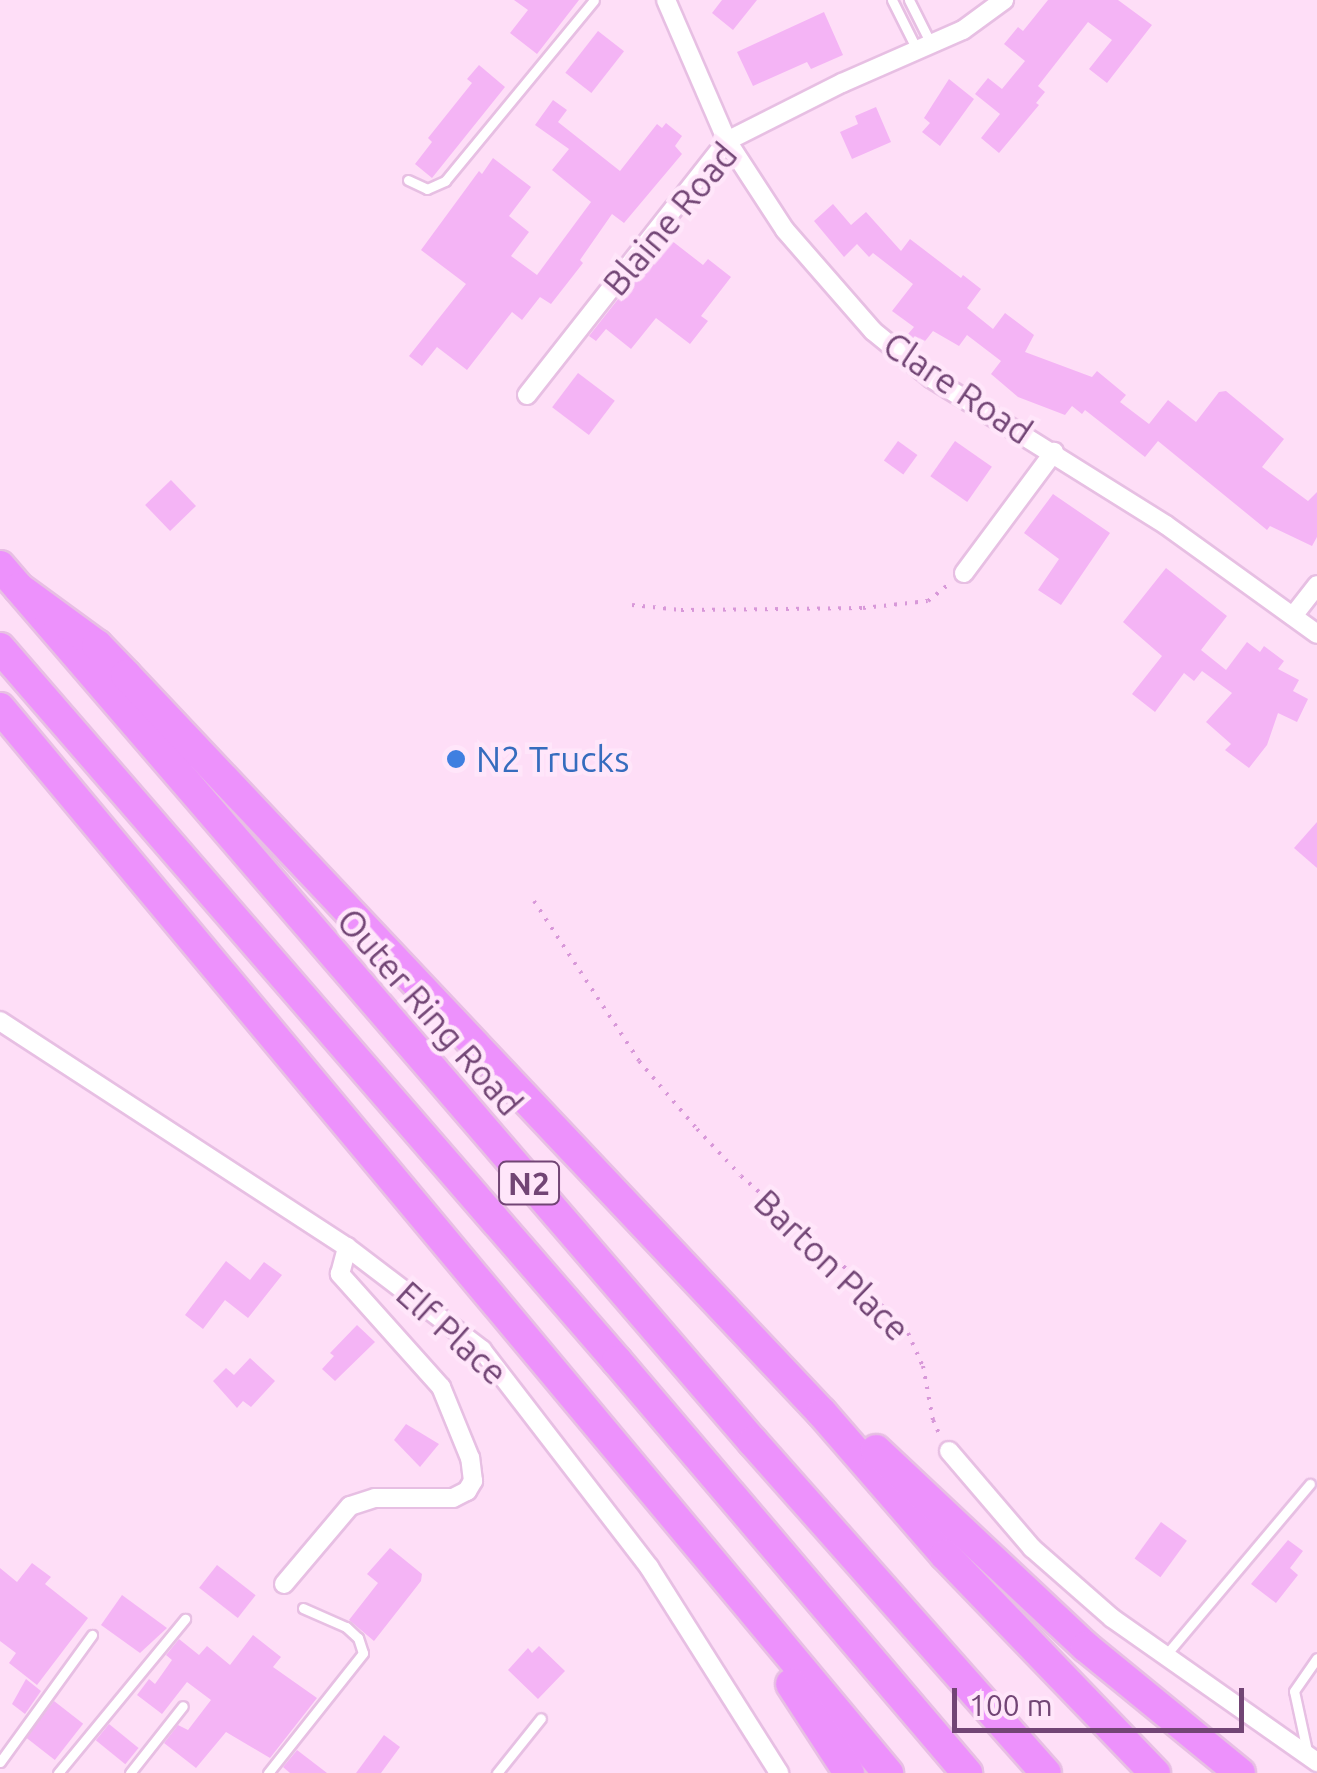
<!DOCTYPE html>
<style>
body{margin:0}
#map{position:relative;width:1317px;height:1773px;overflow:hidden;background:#fedef7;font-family:Ubuntu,sans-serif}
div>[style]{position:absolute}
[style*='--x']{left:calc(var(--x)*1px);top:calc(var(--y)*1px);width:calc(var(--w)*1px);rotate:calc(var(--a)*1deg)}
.building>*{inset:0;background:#f4b4f5;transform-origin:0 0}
.path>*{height:4px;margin-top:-2px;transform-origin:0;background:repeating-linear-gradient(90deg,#d898d9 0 2.5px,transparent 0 10.5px)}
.roads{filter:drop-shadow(2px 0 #e7bfe3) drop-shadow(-2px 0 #e7bfe3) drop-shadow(0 2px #e7bfe3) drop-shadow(0 -2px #e7bfe3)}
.service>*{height:9px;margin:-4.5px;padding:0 4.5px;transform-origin:4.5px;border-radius:4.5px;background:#fff}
.minor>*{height:18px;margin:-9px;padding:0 9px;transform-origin:9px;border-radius:9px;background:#fff}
.motorway>*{height:30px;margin:-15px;padding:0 15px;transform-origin:15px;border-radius:15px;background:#ed91fc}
.dots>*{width:28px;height:28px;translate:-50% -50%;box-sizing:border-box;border:5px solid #ffe6fa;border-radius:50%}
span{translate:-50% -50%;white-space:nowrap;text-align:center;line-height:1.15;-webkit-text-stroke:9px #ffe6fa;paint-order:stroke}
.shield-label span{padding:2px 8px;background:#ffe6fa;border:2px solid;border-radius:8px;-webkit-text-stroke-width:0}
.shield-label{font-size:32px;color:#724575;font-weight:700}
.street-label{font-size:35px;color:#724575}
.shop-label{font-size:35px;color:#366cbe}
.left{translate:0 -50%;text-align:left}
.scale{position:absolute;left:952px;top:1688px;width:292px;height:45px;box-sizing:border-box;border:5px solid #724575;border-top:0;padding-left:12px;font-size:30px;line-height:35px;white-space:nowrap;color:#724575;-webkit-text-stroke:8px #ffe6fa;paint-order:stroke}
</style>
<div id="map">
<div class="building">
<i style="clip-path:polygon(514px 0,579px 0,537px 54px,510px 33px,528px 10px)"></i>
<i style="clip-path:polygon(722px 0,757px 0,733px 30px,712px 13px)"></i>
<i style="clip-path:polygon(1048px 0,1118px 0,1152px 25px,1107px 83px,1089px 69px,1112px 40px,1088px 22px,1038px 86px,1045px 92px,1036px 103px,1039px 105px,999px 153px,981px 138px,1000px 114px,975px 94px,988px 78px,1002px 89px,1025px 61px,1004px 44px,1018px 27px,1023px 31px)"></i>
<i style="clip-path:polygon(824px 12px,843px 55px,811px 69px,807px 62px,753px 86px,737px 52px)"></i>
<i style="left:598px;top:31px;width:33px;height:53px;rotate:38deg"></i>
<i style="clip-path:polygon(479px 65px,505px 87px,432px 178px,415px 164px,432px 142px,428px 138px,472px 83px,467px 79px)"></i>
<i style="clip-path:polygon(949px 79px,974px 99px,940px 146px,922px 132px,930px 123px,924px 118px)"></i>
<i style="clip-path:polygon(553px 100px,567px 110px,558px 122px,620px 171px,657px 124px,662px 128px,666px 123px,682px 136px,675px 146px,682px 154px,624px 223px,612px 214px,580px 260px,583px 263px,551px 304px,540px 297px,522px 320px,512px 312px,467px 370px,437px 347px,422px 366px,409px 356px,466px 284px,421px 250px,479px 171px,482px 174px,493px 158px,531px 187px,509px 216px,529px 232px,511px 256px,537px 275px,591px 202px,552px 170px,569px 149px,535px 125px)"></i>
<i style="clip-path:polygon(876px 107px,891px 142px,852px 159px,840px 132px,858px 124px,855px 116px)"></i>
<i style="clip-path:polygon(833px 204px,851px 225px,866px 212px,901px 251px,910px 239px,961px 278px,963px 275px,981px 289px,967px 308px,993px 329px,1005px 313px,1034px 335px,1025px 352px,1092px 377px,1097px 371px,1126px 395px,1120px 402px,1149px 424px,1168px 400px,1196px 422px,1219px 392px,1226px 391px,1284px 439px,1262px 467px,1308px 501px,1317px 492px,1317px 537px,1312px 546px,1270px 526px,1267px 530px,1158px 441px,1145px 457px,1085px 410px,1082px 414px,1072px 406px,1065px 415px,1018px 397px,991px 374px,1001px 361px,967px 335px,959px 346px,933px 331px,922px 345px,908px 334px,914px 327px,892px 311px,913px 284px,873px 253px,869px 257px,857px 244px,844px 257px,814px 221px)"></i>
<i style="clip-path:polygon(667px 237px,703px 265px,708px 259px,731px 277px,701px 316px,708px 321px,690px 344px,656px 318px,631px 349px,606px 329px,596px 341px,589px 336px)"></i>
<i style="left:578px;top:373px;width:46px;height:43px;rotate:37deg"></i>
<i style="left:898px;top:441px;width:24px;height:24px;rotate:36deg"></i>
<i style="left:955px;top:441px;width:45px;height:43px;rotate:35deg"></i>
<i style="left:171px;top:480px;width:36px;height:36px;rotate:46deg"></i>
<i style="clip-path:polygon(1053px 494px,1110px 533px,1061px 605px,1038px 590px,1059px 559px,1024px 533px)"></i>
<i style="clip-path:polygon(1166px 568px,1227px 616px,1201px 650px,1226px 670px,1247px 642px,1260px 652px,1264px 646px,1284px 661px,1278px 669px,1299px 680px,1293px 691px,1308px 699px,1297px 722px,1278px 713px,1267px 745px,1249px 768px,1225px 750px,1231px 744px,1206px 722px,1232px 693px,1202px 671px,1194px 681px,1184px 673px,1155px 712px,1132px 694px,1162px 656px,1123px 622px)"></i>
<i style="clip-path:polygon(1317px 822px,1317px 868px,1294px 848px)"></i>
<i style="clip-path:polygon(226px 1261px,250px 1280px,264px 1262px,282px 1275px,248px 1318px,225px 1300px,203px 1329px,185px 1315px)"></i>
<i style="clip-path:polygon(357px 1325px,375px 1342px,335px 1381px,322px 1369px,334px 1356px,330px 1353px)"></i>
<i style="clip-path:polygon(250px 1358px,275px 1381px,251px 1407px,243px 1401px,237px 1408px,213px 1381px,226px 1368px,234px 1375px)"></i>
<i style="clip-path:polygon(406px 1424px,439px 1444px,420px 1467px,394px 1440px)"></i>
<i style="left:1161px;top:1522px;width:32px;height:45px;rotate:36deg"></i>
<i style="clip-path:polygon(1288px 1540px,1303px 1551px,1290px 1568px,1298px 1575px,1276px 1603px,1251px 1584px)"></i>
<i style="clip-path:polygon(390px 1548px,422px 1574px,421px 1581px,374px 1641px,349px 1620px,378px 1583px,367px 1574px)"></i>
<i style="clip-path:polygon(32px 1563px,51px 1577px,45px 1584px,88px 1618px,37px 1685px,9px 1663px,16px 1653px,0 1641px,0 1568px,17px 1582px)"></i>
<i style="left:217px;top:1565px;width:49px;height:29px;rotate:38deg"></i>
<i style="clip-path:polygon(122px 1595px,167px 1628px,140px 1653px,101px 1625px)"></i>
<i style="clip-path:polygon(253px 1635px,281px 1657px,273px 1667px,317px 1698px,270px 1758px,226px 1732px,196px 1768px,164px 1743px,178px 1725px,188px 1730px,211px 1700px,187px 1682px,162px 1714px,137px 1695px,149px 1679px,155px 1684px,172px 1660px,166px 1655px,179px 1639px,199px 1655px,207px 1646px,230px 1665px)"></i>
<i style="clip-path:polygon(539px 1646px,565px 1671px,538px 1699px,508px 1670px,528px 1648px,532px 1653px)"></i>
<i style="clip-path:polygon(26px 1679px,41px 1691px,25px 1714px,12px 1704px)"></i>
<i style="left:54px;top:1701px;width:37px;height:46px;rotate:38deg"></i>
<i style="left:109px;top:1724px;width:38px;height:21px;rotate:39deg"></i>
<i style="clip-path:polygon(384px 1735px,400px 1747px,381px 1773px,356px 1773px)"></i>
<i style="clip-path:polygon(297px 1750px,327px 1773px,290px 1773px,283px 1767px)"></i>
</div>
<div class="path">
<i style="--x:632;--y:605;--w:49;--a:5.8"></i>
<i style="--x:681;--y:610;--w:182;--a:-0.6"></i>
<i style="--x:863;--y:608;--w:65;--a:-6.1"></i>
<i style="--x:928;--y:601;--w:26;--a:-39"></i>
<i style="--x:534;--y:901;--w:191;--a:56.7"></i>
<i style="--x:639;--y:1061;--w:89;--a:49.5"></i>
<i style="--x:697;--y:1129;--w:64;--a:46.9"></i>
<i style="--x:741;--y:1176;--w:148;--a:41.4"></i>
<i style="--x:852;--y:1274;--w:81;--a:46.5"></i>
<i style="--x:908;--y:1333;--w:36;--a:66"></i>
<i style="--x:923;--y:1366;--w:55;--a:79.5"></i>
<i style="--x:933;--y:1420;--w:20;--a:66"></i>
</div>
<div class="roads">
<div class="service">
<i style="--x:892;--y:0;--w:56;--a:63.4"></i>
<i style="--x:909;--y:0;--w:49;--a:63.4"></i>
<i style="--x:408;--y:180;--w:21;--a:25"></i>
<i style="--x:427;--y:189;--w:20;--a:-24"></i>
<i style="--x:445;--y:181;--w:234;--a:-50.5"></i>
<i style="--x:1165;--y:1656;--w:225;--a:-49.9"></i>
<i style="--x:1307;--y:1751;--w:61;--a:-102.2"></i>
<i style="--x:1294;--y:1691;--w:40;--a:-55.1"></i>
<i style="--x:0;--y:1762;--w:157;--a:-54.1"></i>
<i style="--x:58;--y:1773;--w:200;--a:-50.5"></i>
<i style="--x:130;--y:1773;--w:85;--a:-51.7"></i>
<i style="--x:268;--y:1773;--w:153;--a:-51.6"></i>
<i style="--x:363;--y:1653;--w:16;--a:-108"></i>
<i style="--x:358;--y:1638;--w:16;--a:-137"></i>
<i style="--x:346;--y:1627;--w:47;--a:-156.2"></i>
<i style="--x:497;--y:1773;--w:70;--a:-51.3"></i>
</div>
<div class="minor">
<i style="--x:666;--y:0;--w:154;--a:66.6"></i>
<i style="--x:727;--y:141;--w:106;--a:56.9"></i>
<i style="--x:785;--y:230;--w:134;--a:48.9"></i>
<i style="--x:873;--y:331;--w:75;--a:39"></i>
<i style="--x:931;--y:378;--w:277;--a:32"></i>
<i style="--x:1166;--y:525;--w:186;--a:35.8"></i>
<i style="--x:527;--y:395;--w:323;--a:-51.8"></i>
<i style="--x:727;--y:141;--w:129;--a:-26.8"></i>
<i style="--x:842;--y:83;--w:132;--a:-23.7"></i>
<i style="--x:963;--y:30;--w:51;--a:-36.2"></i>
<i style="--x:964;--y:573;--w:151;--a:-53.4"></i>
<i style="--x:1293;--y:616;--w:39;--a:-52"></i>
<i style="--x:0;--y:1021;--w:414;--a:33.1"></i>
<i style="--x:347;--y:1247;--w:170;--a:37.3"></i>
<i style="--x:482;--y:1350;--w:274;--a:52.4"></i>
<i style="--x:649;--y:1567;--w:244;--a:57.7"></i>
<i style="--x:949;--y:1451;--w:128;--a:49.4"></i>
<i style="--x:1032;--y:1548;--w:106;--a:41.2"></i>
<i style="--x:1112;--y:1618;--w:251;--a:35.1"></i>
<i style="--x:284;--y:1584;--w:102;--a:-49.8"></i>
<i style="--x:350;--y:1506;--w:26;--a:-18"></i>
<i style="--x:375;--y:1498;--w:78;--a:0"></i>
<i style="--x:453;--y:1498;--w:16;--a:-27"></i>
<i style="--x:467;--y:1491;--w:12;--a:-59"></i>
<i style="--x:473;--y:1481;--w:23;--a:-97"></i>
<i style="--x:470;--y:1458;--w:77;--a:-112.2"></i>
<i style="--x:441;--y:1387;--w:152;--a:-131.8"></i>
<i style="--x:340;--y:1274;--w:28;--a:-75"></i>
</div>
<div class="motorway">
<i style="--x:0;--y:566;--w:1155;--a:49.32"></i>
<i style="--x:753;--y:1442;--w:442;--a:48.5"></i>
<i style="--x:19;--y:588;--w:97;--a:36.2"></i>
<i style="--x:97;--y:645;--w:42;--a:46"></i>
<i style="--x:126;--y:675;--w:1014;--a:46.68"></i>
<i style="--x:822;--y:1413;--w:188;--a:49.1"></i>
<i style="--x:945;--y:1555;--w:303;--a:46.1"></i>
<i style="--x:0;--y:648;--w:943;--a:49.13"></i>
<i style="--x:617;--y:1361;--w:541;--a:49.65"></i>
<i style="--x:0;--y:708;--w:1387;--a:50.18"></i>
<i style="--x:876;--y:1450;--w:288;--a:43.2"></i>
<i style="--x:1086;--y:1647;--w:199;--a:39.3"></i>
<i style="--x:791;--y:1684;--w:106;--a:56.9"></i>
</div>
</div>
<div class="dots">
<i style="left:456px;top:759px;background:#3f7fe0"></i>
</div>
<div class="shield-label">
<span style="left:529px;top:1183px">N2</span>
</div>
<div class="street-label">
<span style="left:670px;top:219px;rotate:-50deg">Blaine Road</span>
<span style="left:958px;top:388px;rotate:34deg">Clare Road</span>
<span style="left:430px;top:1012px;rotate:49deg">Outer Ring Road</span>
<span style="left:832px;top:1265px;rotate:44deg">Barton Place</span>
<span style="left:452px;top:1333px;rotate:42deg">Elf Place</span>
</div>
<div class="shop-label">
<span class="left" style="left:476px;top:759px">N2 Trucks</span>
</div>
<div class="scale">100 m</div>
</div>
